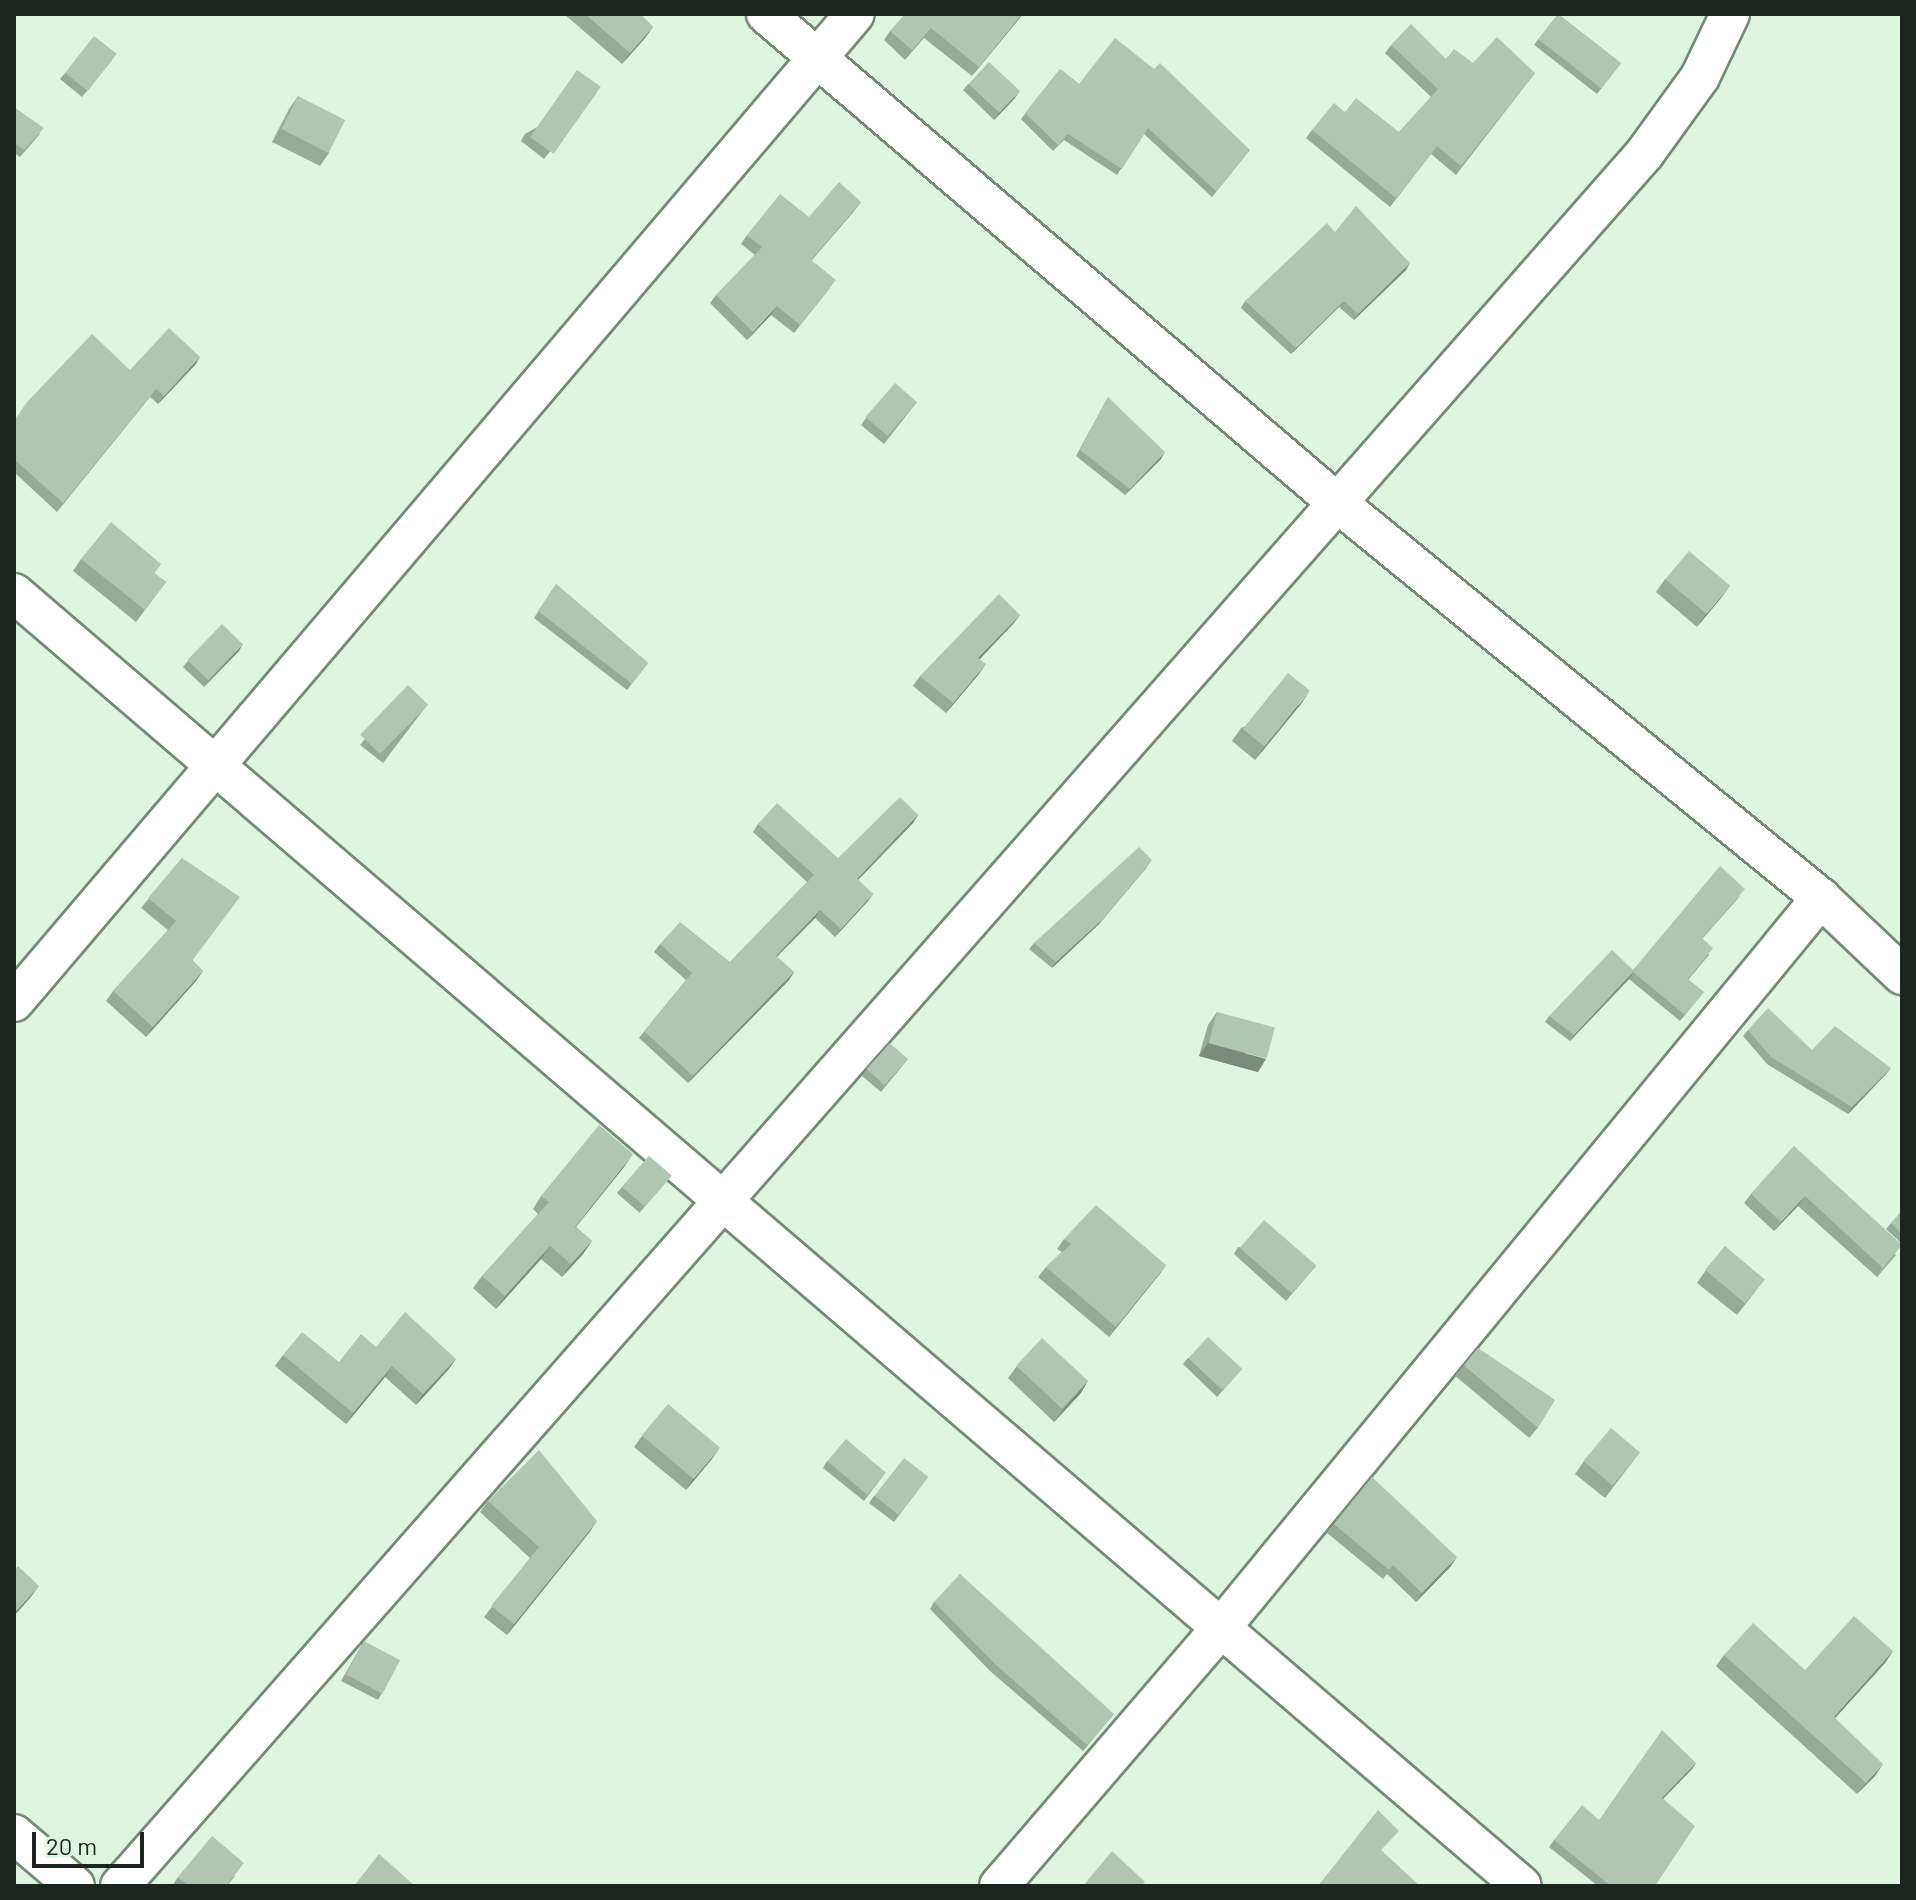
<!DOCTYPE html>
<style>
body{margin:0}
#map{position:relative;width:1916px;height:1900px;overflow:hidden;background:#def6df;font-family:Barlow,sans-serif}
div>[style]{position:absolute}
[style*='--x']{left:calc(var(--x)*1px);top:calc(var(--y)*1px);width:calc(var(--w)*1px);rotate:calc(var(--a)*1deg)}
.roads{filter:drop-shadow(2px 0 #748a75) drop-shadow(-2px 0 #748a75) drop-shadow(0 2px #748a75) drop-shadow(0 -2px #748a75)}
.minor>*{height:38px;margin:-19px;padding:0 19px;transform-origin:19px;border-radius:19px;background:#fff}
.wall>*{inset:0;background:#96ab97;transform-origin:0 0}
.shaded-wall>*{inset:0;background:#7a8b7b}
.building>*{inset:0;background:#afc7b0;transform-origin:0 0}
span{translate:-50% -50%;white-space:nowrap;text-align:center;line-height:1.15;-webkit-text-stroke:8px #def6df;paint-order:stroke}
.frame{position:absolute;inset:0;border:16px solid #1c251d;pointer-events:none}
.scale{position:absolute;left:32px;top:1832px;width:112px;height:36px;box-sizing:border-box;border:4px solid #1c251d;border-top:0;padding-left:10px;font-size:24px;line-height:28px;white-space:nowrap;color:#1c251d;-webkit-text-stroke:6px #def6df;paint-order:stroke}
</style>
<div id="map">
<div class="roads">
<div class="minor">
<i style="--x:766;--y:14;--w:749;--a:40.56"></i>
<i style="--x:1335;--y:501;--w:628;--a:39.24"></i>
<i style="--x:1821;--y:898;--w:112;--a:43.5"></i>
<i style="--x:14;--y:593;--w:1986;--a:40.61"></i>
<i style="--x:14;--y:1002;--w:1297;--a:-49.6"></i>
<i style="--x:14;--y:1834;--w:80;--a:40.4"></i>
<i style="--x:120;--y:1886;--w:2308;--a:-48.65"></i>
<i style="--x:1645;--y:153;--w:94;--a:-54.1"></i>
<i style="--x:1700;--y:77;--w:70;--a:-64.5"></i>
<i style="--x:999;--y:1886;--w:338;--a:-49.3"></i>
<i style="--x:1219;--y:1630;--w:948;--a:-50.57"></i>
</div>
</div>
<div class="wall">
<i style="clip-path:polygon(564px 14px,640px 14px,653px 27px,645px 38px,622px 64px)"></i>
<i style="clip-path:polygon(1023px 14px,972px 76px,924px 38px,905px 60px,884px 40px,890px 31px)"></i>
<i style="left:1558px;top:14px;width:80px;height:39px;rotate:38deg"></i>
<i style="clip-path:polygon(1391px 45px,1446px 59px,1535px 73px,1456px 175px,1431px 154px,1390px 207px,1306px 138px,1312px 130px,1345px 112px,1399px 132px,1431px 97px,1385px 53px)"></i>
<i style="clip-path:polygon(112px 60px,82px 97px,60px 79px,65px 73px)"></i>
<i style="clip-path:polygon(1060px 69px,1079px 84px,1250px 150px,1212px 197px,1144px 134px,1117px 175px,1064px 140px,1053px 151px,1021px 119px)"></i>
<i style="clip-path:polygon(968px 84px,1015px 98px,994px 120px,963px 90px)"></i>
<i style="clip-path:polygon(597px 93px,544px 159px,521px 141px,525px 134px)"></i>
<i style="clip-path:polygon(298px 96px,329px 153px,320px 166px,272px 142px,289px 109px)"></i>
<i style="clip-path:polygon(14px 107px,40px 134px,20px 157px,14px 153px)"></i>
<i style="clip-path:polygon(861px 202px,811px 260px,830px 288px,794px 333px,771px 315px,747px 340px,710px 303px,716px 295px,755px 255px,741px 244px,747px 235px)"></i>
<i style="clip-path:polygon(1335px 232px,1406px 270px,1354px 320px,1339px 307px,1291px 354px,1241px 308px,1245px 301px)"></i>
<i style="clip-path:polygon(200px 357px,195px 365px,158px 404px,150px 397px,57px 512px,14px 472px,14px 421px,130px 370px)"></i>
<i style="clip-path:polygon(1108px 397px,1161px 459px,1125px 495px,1076px 456px)"></i>
<i style="clip-path:polygon(917px 402px,884px 444px,861px 425px,866px 418px)"></i>
<i style="clip-path:polygon(81px 559px,161px 564px,154px 573px,166px 582px,136px 622px,73px 571px)"></i>
<i style="clip-path:polygon(1665px 579px,1721px 598px,1697px 627px,1656px 592px)"></i>
<i style="clip-path:polygon(556px 584px,648px 663px,627px 690px,534px 618px)"></i>
<i style="clip-path:polygon(1020px 615px,1013px 624px,980px 659px,979px 674px,946px 713px,913px 686px,920px 676px)"></i>
<i style="clip-path:polygon(239px 651px,204px 687px,183px 667px,188px 661px)"></i>
<i style="clip-path:polygon(428px 704px,383px 763px,360px 745px,365px 739px)"></i>
<i style="clip-path:polygon(1301px 704px,1255px 760px,1232px 741px,1241px 728px)"></i>
<i style="clip-path:polygon(918px 815px,913px 823px,858px 880px,873px 894px,868px 901px,835px 937px,815px 918px,777px 957px,794px 972px,789px 980px,688px 1083px,639px 1038px,686px 980px,654px 952px,660px 944px,730px 962px,807px 882px,753px 832px,758px 824px,838px 858px)"></i>
<i style="clip-path:polygon(182px 858px,193px 961px,203px 971px,196px 981px,146px 1037px,106px 1001px,113px 991px,168px 930px,141px 908px)"></i>
<i style="clip-path:polygon(1148px 866px,1099px 924px,1052px 968px,1029px 949px,1034px 943px)"></i>
<i style="clip-path:polygon(1741px 895px,1702px 939px,1709px 955px,1688px 980px,1704px 992px,1680px 1021px,1629px 979px,1570px 1041px,1545px 1022px,1549px 1016px,1633px 970px)"></i>
<i style="clip-path:polygon(1217px 1012px,1258px 1072px,1199px 1056px,1208px 1025px)"></i>
<i style="clip-path:polygon(1748px 1030px,1812px 1050px,1891px 1068px,1886px 1074px,1848px 1114px,1767px 1064px,1743px 1036px)"></i>
<i style="clip-path:polygon(908px 1059px,881px 1092px,862px 1076px,867px 1070px)"></i>
<i style="clip-path:polygon(1794px 1146px,1896px 1255px,1877px 1277px,1798px 1206px,1774px 1231px,1744px 1203px,1751px 1194px)"></i>
<i style="left:649px;top:1156px;width:30px;height:49px;rotate:41deg"></i>
<i style="clip-path:polygon(624px 1167px,576px 1227px,592px 1241px,583px 1254px,562px 1277px,541px 1259px,496px 1309px,473px 1288px,482px 1276px,538px 1214px,533px 1209px,541px 1196px)"></i>
<i style="clip-path:polygon(1902px 1211px,1902px 1244px,1886px 1229px)"></i>
<i style="clip-path:polygon(1064px 1239px,1166px 1265px,1109px 1337px,1038px 1277px,1046px 1267px,1062px 1252px,1057px 1249px)"></i>
<i style="clip-path:polygon(1238px 1247px,1316px 1266px,1286px 1301px,1234px 1254px)"></i>
<i style="clip-path:polygon(1706px 1270px,1765px 1279px,1737px 1315px,1697px 1283px)"></i>
<i style="clip-path:polygon(376px 1347px,456px 1359px,448px 1370px,416px 1405px,385px 1377px,346px 1424px,275px 1366px,283px 1355px,339px 1362px)"></i>
<i style="clip-path:polygon(1188px 1358px,1242px 1369px,1217px 1397px,1183px 1364px)"></i>
<i style="left:1464px;top:1365px;width:97px;height:14px;rotate:40deg"></i>
<i style="clip-path:polygon(1017px 1366px,1088px 1381px,1080px 1394px,1054px 1422px,1008px 1378px)"></i>
<i style="clip-path:polygon(642px 1436px,712px 1459px,686px 1490px,634px 1447px)"></i>
<i style="clip-path:polygon(1640px 1452px,1605px 1498px,1575px 1474px,1584px 1461px)"></i>
<i style="clip-path:polygon(827px 1461px,886px 1472px,864px 1501px,823px 1468px)"></i>
<i style="clip-path:polygon(928px 1477px,894px 1522px,869px 1503px,874px 1496px)"></i>
<i style="clip-path:polygon(488px 1501px,597px 1521px,507px 1635px,484px 1617px,530px 1558px,480px 1512px)"></i>
<i style="clip-path:polygon(1334px 1524px,1451px 1566px,1416px 1602px,1387px 1574px,1383px 1579px,1327px 1533px)"></i>
<i style="clip-path:polygon(934px 1602px,1114px 1714px,1083px 1751px,990px 1671px,930px 1609px)"></i>
<i style="clip-path:polygon(364px 1641px,382px 1693px,378px 1700px,341px 1681px)"></i>
<i style="clip-path:polygon(1893px 1651px,1885px 1663px,1835px 1718px,1875px 1776px,1857px 1794px,1716px 1666px,1724px 1655px,1805px 1670px)"></i>
<i style="clip-path:polygon(1696px 1763px,1692px 1769px,1663px 1799px,1655px 1886px,1598px 1886px,1549px 1847px,1554px 1840px,1599px 1820px)"></i>
<i style="clip-path:polygon(235px 1876px,227px 1886px,172px 1886px,178px 1877px)"></i>
</div>
<div class="shaded-wall">
<i style="clip-path:polygon(1022px 14px,1023px 14px,972px 76px,979px 67px)"></i>
<i style="clip-path:polygon(653px 27px,645px 38px,622px 64px,630px 53px)"></i>
<i style="clip-path:polygon(1020px 91px,1015px 98px,994px 120px,998px 114px)"></i>
<i style="clip-path:polygon(861px 202px,855px 210px,805px 268px,811px 260px)"></i>
<i style="clip-path:polygon(1410px 263px,1406px 270px,1354px 320px,1358px 314px)"></i>
<i style="clip-path:polygon(1344px 301px,1339px 307px,1291px 354px,1296px 348px)"></i>
<i style="clip-path:polygon(777px 306px,771px 315px,747px 340px,753px 332px)"></i>
<i style="clip-path:polygon(200px 357px,195px 365px,158px 404px,164px 396px)"></i>
<i style="clip-path:polygon(1165px 452px,1161px 459px,1125px 495px,1130px 489px)"></i>
<i style="clip-path:polygon(1730px 586px,1721px 598px,1697px 627px,1706px 614px)"></i>
<i style="clip-path:polygon(1020px 615px,1013px 624px,971px 668px,978px 658px)"></i>
<i style="clip-path:polygon(243px 644px,239px 651px,204px 687px,209px 681px)"></i>
<i style="clip-path:polygon(986px 664px,979px 674px,946px 713px,953px 703px)"></i>
<i style="clip-path:polygon(1310px 691px,1301px 704px,1255px 760px,1264px 747px)"></i>
<i style="clip-path:polygon(918px 815px,913px 823px,852px 886px,857px 879px)"></i>
<i style="clip-path:polygon(1152px 860px,1099px 924px,1052px 968px,1056px 962px)"></i>
<i style="clip-path:polygon(873px 894px,868px 901px,835px 937px,841px 929px)"></i>
<i style="clip-path:polygon(820px 910px,815px 918px,770px 963px,776px 956px)"></i>
<i style="clip-path:polygon(203px 971px,196px 981px,146px 1037px,153px 1027px)"></i>
<i style="clip-path:polygon(794px 972px,789px 980px,688px 1083px,693px 1076px)"></i>
<i style="clip-path:polygon(1633px 972px,1629px 979px,1570px 1041px,1574px 1035px)"></i>
<i style="clip-path:polygon(1208px 1043px,1266px 1059px,1258px 1072px,1199px 1056px)"></i>
<i style="clip-path:polygon(1891px 1068px,1886px 1074px,1848px 1114px,1852px 1107px)"></i>
<i style="clip-path:polygon(633px 1154px,624px 1167px,566px 1239px,575px 1227px)"></i>
<i style="clip-path:polygon(1805px 1196px,1798px 1206px,1774px 1231px,1781px 1222px)"></i>
<i style="clip-path:polygon(592px 1241px,583px 1254px,562px 1277px,571px 1264px)"></i>
<i style="clip-path:polygon(550px 1246px,541px 1259px,496px 1309px,505px 1296px)"></i>
<i style="clip-path:polygon(1166px 1265px,1159px 1275px,1109px 1337px,1116px 1327px)"></i>
<i style="clip-path:polygon(456px 1359px,448px 1370px,416px 1405px,423px 1394px)"></i>
<i style="clip-path:polygon(392px 1366px,385px 1377px,346px 1424px,353px 1413px)"></i>
<i style="clip-path:polygon(1088px 1381px,1080px 1394px,1054px 1422px,1063px 1409px)"></i>
<i style="clip-path:polygon(720px 1448px,712px 1459px,686px 1490px,693px 1479px)"></i>
<i style="clip-path:polygon(597px 1521px,589px 1533px,507px 1635px,514px 1624px)"></i>
<i style="clip-path:polygon(1457px 1557px,1451px 1566px,1416px 1602px,1422px 1593px)"></i>
<i style="clip-path:polygon(39px 1586px,30px 1598px,14px 1616px,14px 1613px)"></i>
<i style="clip-path:polygon(1893px 1651px,1885px 1663px,1826px 1728px,1834px 1717px)"></i>
<i style="clip-path:polygon(1696px 1763px,1692px 1769px,1657px 1805px,1662px 1798px)"></i>
<i style="clip-path:polygon(1883px 1764px,1875px 1776px,1857px 1794px,1866px 1783px)"></i>
</div>
<div class="building">
<i style="clip-path:polygon(585px 14px,640px 14px,653px 27px,630px 53px)"></i>
<i style="clip-path:polygon(905px 14px,1022px 14px,979px 67px,931px 28px,912px 50px,890px 31px)"></i>
<i style="left:1558px;top:14px;width:80px;height:32px;rotate:38deg"></i>
<i style="clip-path:polygon(1411px 24px,1446px 59px,1454px 49px,1473px 63px,1497px 37px,1535px 73px,1461px 166px,1437px 146px,1396px 198px,1312px 130px,1334px 103px,1345px 112px,1356px 98px,1399px 132px,1438px 89px,1391px 45px)"></i>
<i style="left:94px;top:36px;width:29px;height:47px;rotate:38deg"></i>
<i style="clip-path:polygon(1115px 38px,1154px 69px,1160px 63px,1250px 150px,1216px 191px,1148px 128px,1122px 169px,1068px 134px,1058px 145px,1025px 113px,1060px 69px,1079px 84px)"></i>
<i style="left:989px;top:62px;width:42px;height:30px;rotate:43deg"></i>
<i style="left:577px;top:70px;width:29px;height:82px;rotate:35deg"></i>
<i style="left:298px;top:96px;width:53px;height:37px;rotate:27deg"></i>
<i style="clip-path:polygon(14px 107px,44px 128px,24px 150px,14px 143px)"></i>
<i style="clip-path:polygon(839px 182px,861px 202px,811px 260px,836px 280px,800px 325px,777px 306px,753px 332px,716px 295px,762px 247px,747px 235px,780px 194px,809px 217px)"></i>
<i style="clip-path:polygon(1356px 206px,1410px 263px,1358px 314px,1344px 301px,1296px 348px,1245px 301px,1327px 223px,1335px 232px)"></i>
<i style="clip-path:polygon(169px 328px,200px 357px,164px 396px,156px 389px,63px 503px,14px 459px,14px 421px,27px 402px,92px 334px,130px 370px)"></i>
<i style="left:895px;top:383px;width:29px;height:45px;rotate:41deg"></i>
<i style="clip-path:polygon(1108px 397px,1165px 452px,1130px 489px,1080px 450px)"></i>
<i style="clip-path:polygon(111px 522px,161px 564px,154px 573px,166px 582px,145px 610px,81px 559px)"></i>
<i style="left:1689px;top:551px;width:54px;height:37px;rotate:40deg"></i>
<i style="clip-path:polygon(556px 584px,648px 663px,632px 684px,538px 611px)"></i>
<i style="clip-path:polygon(999px 594px,1020px 615px,978px 658px,986px 664px,953px 703px,920px 676px)"></i>
<i style="left:222px;top:624px;width:29px;height:50px;rotate:44deg"></i>
<i style="left:1288px;top:673px;width:28px;height:72px;rotate:39deg"></i>
<i style="left:408px;top:685px;width:28px;height:69px;rotate:44deg"></i>
<i style="clip-path:polygon(900px 797px,918px 815px,857px 879px,873px 894px,841px 929px,820px 910px,776px 956px,794px 972px,693px 1076px,644px 1031px,692px 973px,660px 944px,680px 922px,730px 962px,814px 875px,758px 824px,777px 803px,838px 858px)"></i>
<i style="clip-path:polygon(1139px 847px,1152px 860px,1104px 918px,1056px 962px,1034px 943px)"></i>
<i style="clip-path:polygon(182px 858px,240px 897px,192px 961px,203px 971px,153px 1027px,113px 991px,176px 921px,148px 898px)"></i>
<i style="clip-path:polygon(1720px 866px,1745px 889px,1702px 938px,1713px 948px,1688px 979px,1704px 992px,1685px 1015px,1633px 972px,1574px 1035px,1549px 1016px,1612px 950px,1633px 970px)"></i>
<i style="clip-path:polygon(1768px 1008px,1812px 1050px,1835px 1026px,1891px 1068px,1852px 1107px,1771px 1057px,1748px 1030px)"></i>
<i style="left:1217px;top:1012px;width:60px;height:32px;rotate:15deg"></i>
<i style="left:890px;top:1043px;width:24px;height:35px;rotate:42deg"></i>
<i style="clip-path:polygon(599px 1125px,633px 1154px,575px 1227px,592px 1241px,571px 1264px,550px 1246px,505px 1296px,482px 1276px,549px 1202px,541px 1196px)"></i>
<i style="clip-path:polygon(1794px 1146px,1902px 1245px,1883px 1268px,1805px 1196px,1781px 1222px,1751px 1194px)"></i>
<i style="left:649px;top:1156px;width:30px;height:41px;rotate:41deg"></i>
<i style="clip-path:polygon(1096px 1205px,1166px 1265px,1116px 1327px,1046px 1267px,1071px 1244px,1064px 1239px)"></i>
<i style="clip-path:polygon(1902px 1211px,1902px 1234px,1891px 1223px)"></i>
<i style="left:1264px;top:1220px;width:69px;height:37px;rotate:41deg"></i>
<i style="left:1725px;top:1246px;width:52px;height:31px;rotate:40deg"></i>
<i style="clip-path:polygon(405px 1312px,456px 1359px,423px 1394px,392px 1366px,353px 1413px,283px 1355px,302px 1332px,339px 1362px,361px 1334px,376px 1347px)"></i>
<i style="left:1208px;top:1337px;width:47px;height:29px;rotate:43deg"></i>
<i style="left:1042px;top:1338px;width:63px;height:38px;rotate:43deg"></i>
<i style="clip-path:polygon(1478px 1348px,1555px 1400px,1538px 1428px,1464px 1365px)"></i>
<i style="left:668px;top:1404px;width:68px;height:41px;rotate:40deg"></i>
<i style="left:1611px;top:1428px;width:38px;height:43px;rotate:40deg"></i>
<i style="left:846px;top:1439px;width:52px;height:29px;rotate:40deg"></i>
<i style="clip-path:polygon(539px 1450px,597px 1521px,514px 1624px,491px 1606px,539px 1547px,488px 1501px)"></i>
<i style="left:904px;top:1458px;width:31px;height:48px;rotate:38deg"></i>
<i style="clip-path:polygon(1372px 1477px,1457px 1557px,1422px 1593px,1393px 1565px,1389px 1570px,1334px 1524px)"></i>
<i style="clip-path:polygon(18px 1566px,39px 1586px,14px 1613px,14px 1571px)"></i>
<i style="clip-path:polygon(960px 1574px,1114px 1714px,1087px 1745px,995px 1664px,934px 1602px)"></i>
<i style="clip-path:polygon(1854px 1616px,1893px 1651px,1834px 1717px,1883px 1764px,1866px 1783px,1724px 1655px,1753px 1623px,1805px 1670px)"></i>
<i style="left:364px;top:1641px;width:41px;height:38px;rotate:28deg"></i>
<i style="clip-path:polygon(1662px 1730px,1696px 1763px,1662px 1798px,1695px 1826px,1655px 1886px,1611px 1886px,1554px 1840px,1582px 1805px,1599px 1820px)"></i>
<i style="clip-path:polygon(1378px 1810px,1399px 1831px,1381px 1850px,1420px 1886px,1318px 1886px)"></i>
<i style="clip-path:polygon(212px 1836px,244px 1863px,226px 1886px,189px 1886px,178px 1877px)"></i>
<i style="clip-path:polygon(1112px 1851px,1145px 1882px,1141px 1886px,1083px 1886px)"></i>
<i style="clip-path:polygon(379px 1854px,415px 1886px,354px 1886px)"></i>
</div>
<div class="frame"></div>
<div class="scale">20 m</div>
</div>
